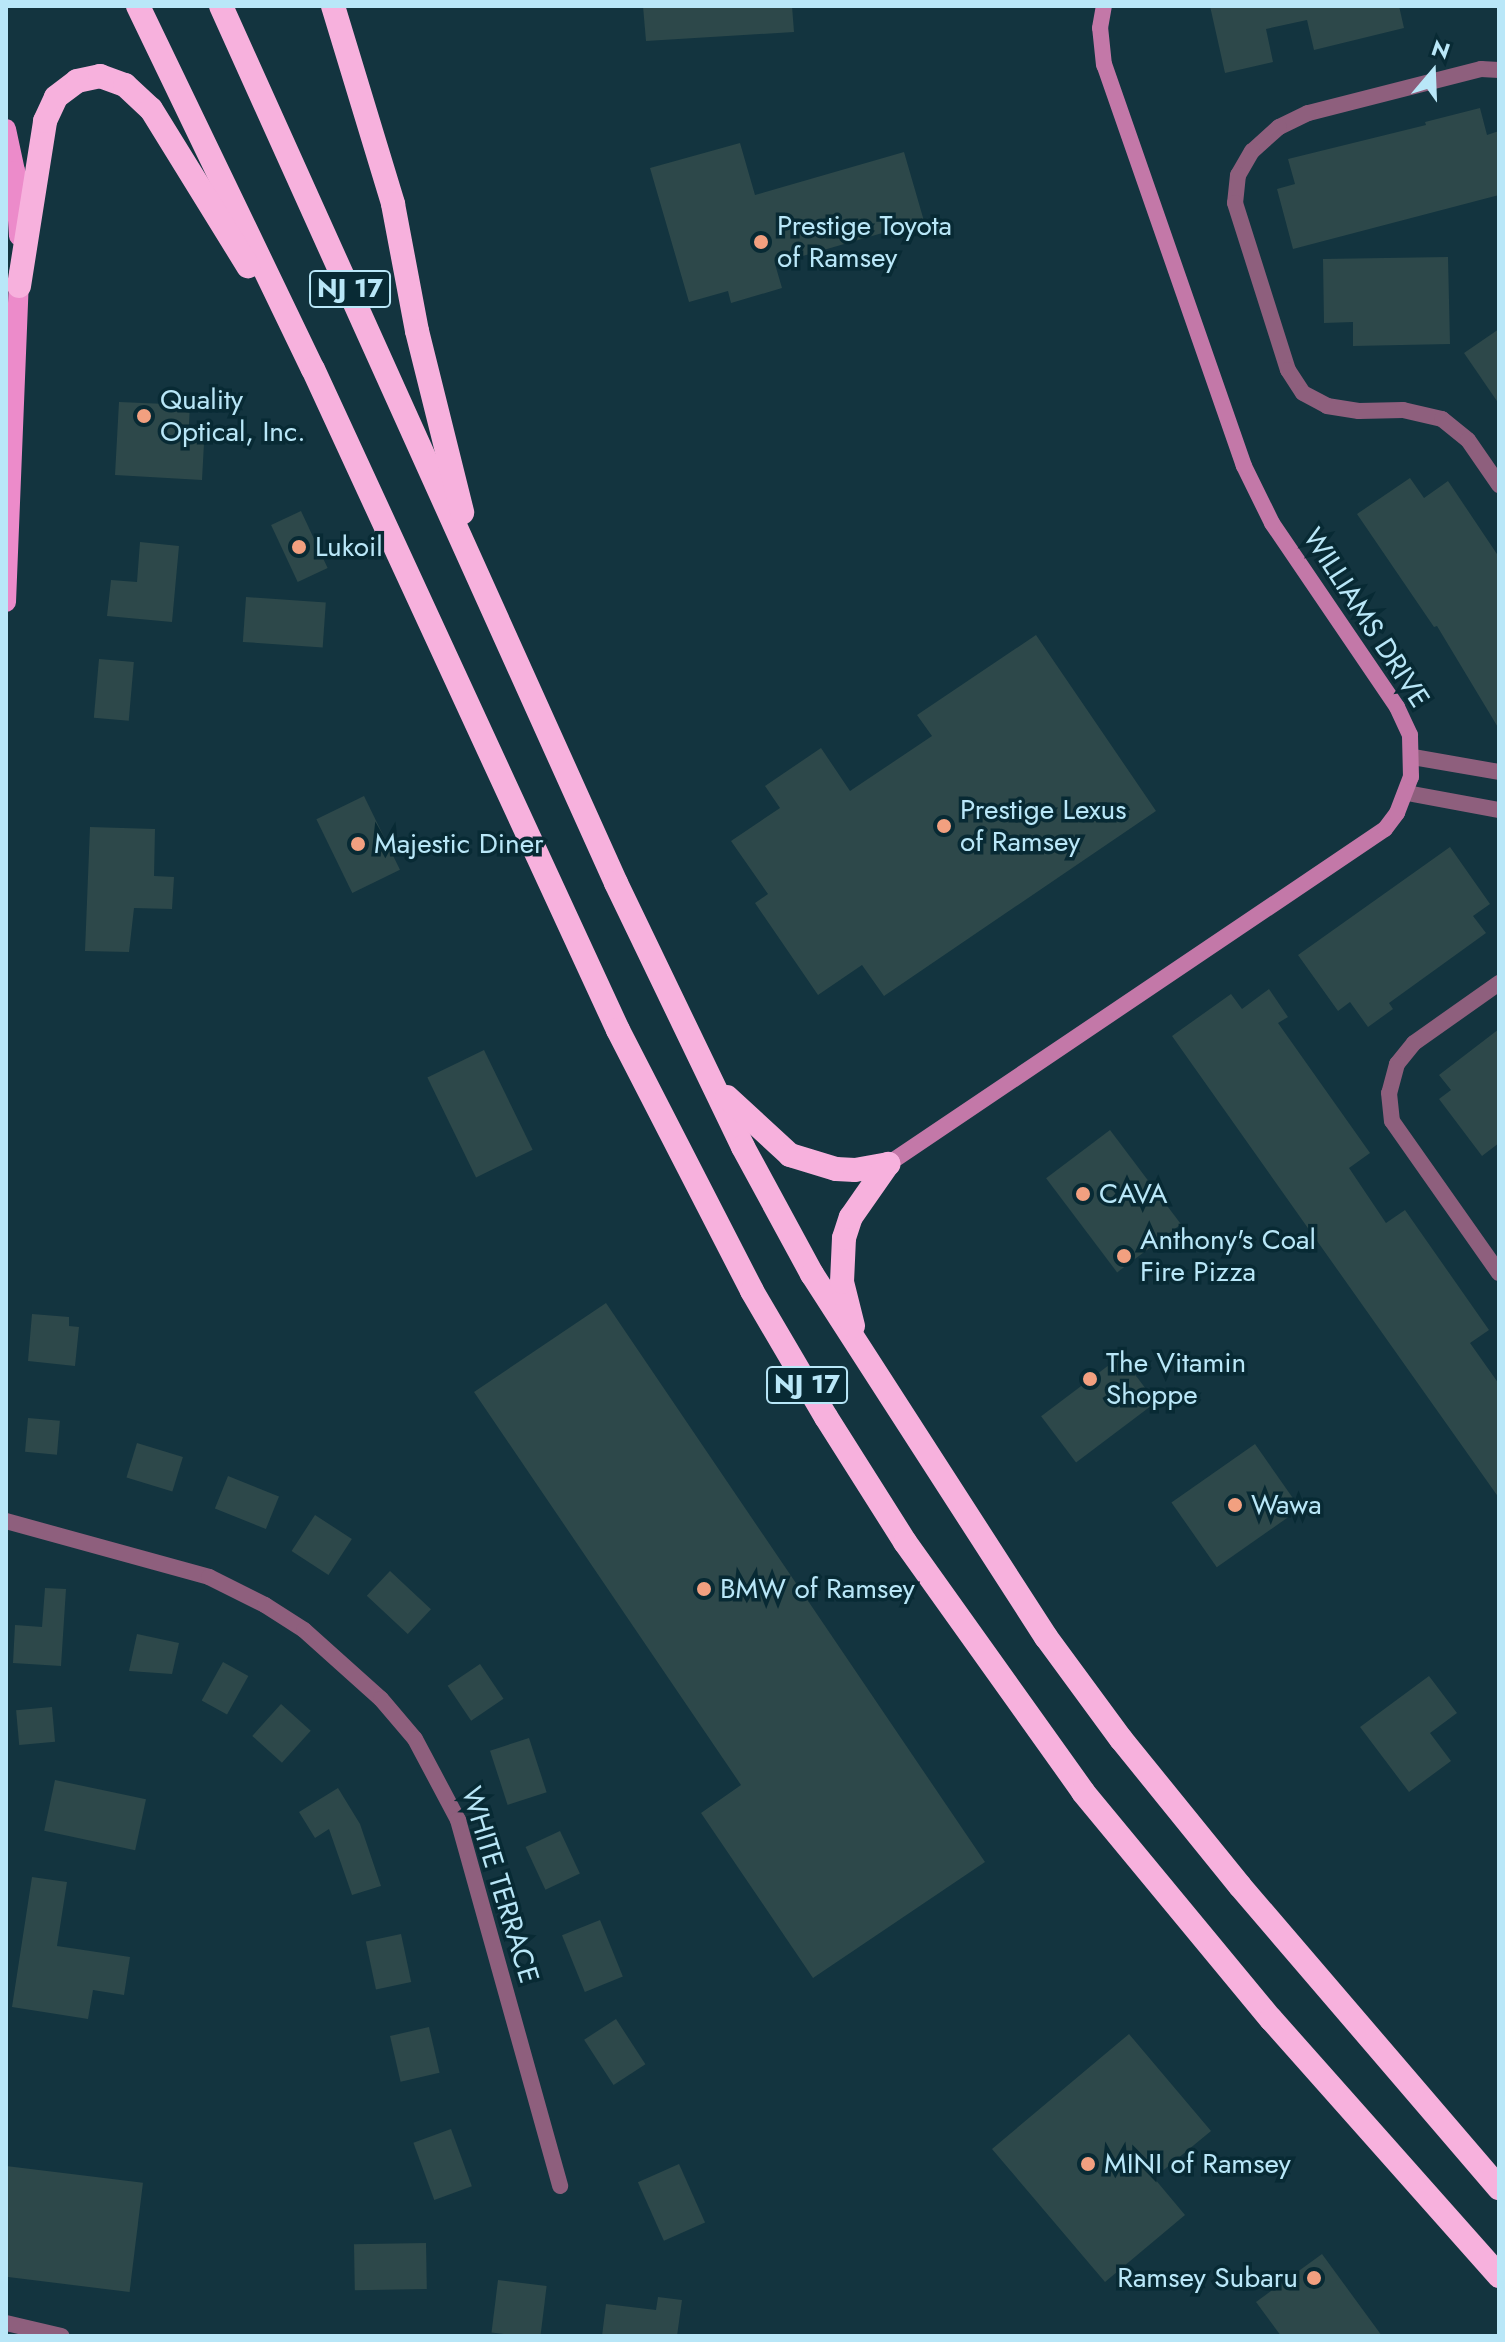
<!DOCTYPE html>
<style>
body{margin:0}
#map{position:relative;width:1505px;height:2342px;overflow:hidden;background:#13343f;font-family:Jost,sans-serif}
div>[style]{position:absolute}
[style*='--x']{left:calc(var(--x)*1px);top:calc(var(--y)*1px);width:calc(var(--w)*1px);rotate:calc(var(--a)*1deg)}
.building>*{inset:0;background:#2d484a;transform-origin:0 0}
.street>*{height:16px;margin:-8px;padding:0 8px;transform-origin:8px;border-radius:8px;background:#8e5f7d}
.secondary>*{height:16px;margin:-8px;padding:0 8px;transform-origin:8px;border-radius:8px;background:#c378a8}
.primary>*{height:20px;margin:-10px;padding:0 10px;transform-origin:10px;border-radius:10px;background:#ec8bca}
.highway>*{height:24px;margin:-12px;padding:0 12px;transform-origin:12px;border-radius:12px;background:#f7b1dd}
.dots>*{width:22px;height:22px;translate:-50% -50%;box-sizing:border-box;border:4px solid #082a34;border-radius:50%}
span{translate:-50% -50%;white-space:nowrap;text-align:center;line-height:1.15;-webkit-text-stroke:7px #082a34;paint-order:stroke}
.shield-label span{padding:2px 6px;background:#082a34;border:2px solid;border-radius:6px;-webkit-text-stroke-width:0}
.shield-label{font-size:26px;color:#b9e7f8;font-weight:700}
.poi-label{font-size:28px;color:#b9e7f8}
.left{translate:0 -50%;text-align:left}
.right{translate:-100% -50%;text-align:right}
.street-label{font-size:28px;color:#b9e7f8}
.frame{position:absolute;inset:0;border:8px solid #b9e7f8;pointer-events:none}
.north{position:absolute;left:1393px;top:32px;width:80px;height:80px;-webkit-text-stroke:6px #082a34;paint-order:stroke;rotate:19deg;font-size:22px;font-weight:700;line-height:32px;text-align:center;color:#b9e7f8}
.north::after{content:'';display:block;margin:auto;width:28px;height:36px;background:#b9e7f8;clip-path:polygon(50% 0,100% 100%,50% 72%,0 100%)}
</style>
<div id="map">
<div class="building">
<i style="clip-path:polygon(643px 6px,792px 6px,794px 32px,646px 41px)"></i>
<i style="clip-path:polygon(1210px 6px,1399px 6px,1404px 28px,1314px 50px,1307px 20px,1266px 29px,1273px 62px,1225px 73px)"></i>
<i style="clip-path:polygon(1480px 108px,1487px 135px,1499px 131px,1499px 195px,1293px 249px,1277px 189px,1295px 184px,1288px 159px,1426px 125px,1425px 122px)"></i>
<i style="clip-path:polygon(740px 143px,755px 195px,904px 152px,924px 221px,775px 264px,782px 288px,731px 303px,728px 291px,689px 302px,650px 168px)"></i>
<i style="clip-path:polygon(1448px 257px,1450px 344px,1353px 346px,1353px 322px,1324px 323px,1323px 259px)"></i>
<i style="clip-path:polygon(1499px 329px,1499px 404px,1464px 353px)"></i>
<i style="clip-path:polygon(119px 402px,190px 405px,188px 442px,204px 443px,202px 480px,115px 475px)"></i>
<i style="clip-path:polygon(1410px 478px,1424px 498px,1448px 481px,1499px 557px,1499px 729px,1437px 626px,1434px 627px,1357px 514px)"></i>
<i style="left:301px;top:511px;width:63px;height:33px;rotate:65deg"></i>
<i style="clip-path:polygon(140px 542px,179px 546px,172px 622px,107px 616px,111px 580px,137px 582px)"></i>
<i style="left:246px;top:597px;width:80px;height:45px;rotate:4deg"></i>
<i style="clip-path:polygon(1036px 635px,1156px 811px,884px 996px,862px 965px,818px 995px,755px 903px,768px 894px,731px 841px,780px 808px,765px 786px,821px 748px,850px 791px,932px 736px,917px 715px)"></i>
<i style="left:99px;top:659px;width:35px;height:59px;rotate:5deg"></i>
<i style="left:364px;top:796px;width:82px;height:53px;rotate:64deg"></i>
<i style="clip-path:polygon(90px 827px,155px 829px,154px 876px,174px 877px,172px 909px,134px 908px,129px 952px,85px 951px)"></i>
<i style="clip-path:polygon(1450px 847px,1490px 904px,1473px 916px,1486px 933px,1389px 1003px,1393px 1009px,1368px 1027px,1350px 1002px,1338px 1011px,1298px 955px)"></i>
<i style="clip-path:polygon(1269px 989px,1288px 1017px,1278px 1023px,1370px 1153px,1349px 1168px,1386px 1223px,1405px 1210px,1489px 1330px,1470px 1343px,1499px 1384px,1499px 1498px,1172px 1036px,1231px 994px,1242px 1009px)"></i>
<i style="clip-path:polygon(1499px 1029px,1499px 1143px,1482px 1156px,1439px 1099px,1451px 1090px,1439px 1075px)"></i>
<i style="left:484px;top:1050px;width:111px;height:63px;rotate:64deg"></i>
<i style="left:1110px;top:1130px;width:118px;height:80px;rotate:53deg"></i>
<i style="clip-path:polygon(606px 1303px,985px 1862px,813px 1978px,701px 1813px,741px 1785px,474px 1392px)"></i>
<i style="clip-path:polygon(32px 1314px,69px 1317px,69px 1326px,79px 1327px,75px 1366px,28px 1361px)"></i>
<i style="left:1121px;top:1356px;width:58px;height:100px;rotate:53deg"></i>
<i style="left:28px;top:1418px;width:32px;height:34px;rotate:5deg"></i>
<i style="left:137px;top:1443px;width:48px;height:36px;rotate:17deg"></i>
<i style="left:1255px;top:1444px;width:79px;height:102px;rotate:55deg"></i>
<i style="left:228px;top:1476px;width:55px;height:35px;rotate:22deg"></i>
<i style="left:315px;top:1515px;width:44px;height:43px;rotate:33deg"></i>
<i style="left:390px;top:1571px;width:56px;height:34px;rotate:43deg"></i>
<i style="clip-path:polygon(45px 1588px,66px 1589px,61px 1666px,13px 1663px,15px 1625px,42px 1627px)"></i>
<i style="clip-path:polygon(137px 1634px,179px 1643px,172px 1674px,129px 1671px)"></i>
<i style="left:223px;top:1662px;width:29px;height:44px;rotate:29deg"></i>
<i style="left:480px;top:1664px;width:42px;height:39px;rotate:56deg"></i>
<i style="clip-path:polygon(1429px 1676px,1457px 1713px,1430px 1733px,1451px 1761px,1409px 1792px,1360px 1727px)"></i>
<i style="left:281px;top:1704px;width:40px;height:43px;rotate:42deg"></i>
<i style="left:52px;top:1707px;width:35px;height:36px;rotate:85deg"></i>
<i style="left:529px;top:1738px;width:57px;height:41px;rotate:72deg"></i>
<i style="left:55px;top:1780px;width:93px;height:52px;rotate:12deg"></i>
<i style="clip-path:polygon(338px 1788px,360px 1824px,381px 1886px,352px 1895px,329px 1829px,315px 1838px,299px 1812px)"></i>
<i style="left:560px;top:1831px;width:47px;height:38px;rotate:65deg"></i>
<i style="clip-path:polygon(32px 1877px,67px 1882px,57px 1946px,130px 1957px,124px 1995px,93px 1990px,88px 2019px,12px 2007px)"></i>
<i style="left:600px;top:1920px;width:61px;height:41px;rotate:68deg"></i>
<i style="left:401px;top:1934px;width:49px;height:36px;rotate:78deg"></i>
<i style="left:616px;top:2019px;width:54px;height:38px;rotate:57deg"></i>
<i style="left:429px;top:2027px;width:47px;height:40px;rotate:77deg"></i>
<i style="clip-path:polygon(1129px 2034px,1211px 2131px,1154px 2178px,1185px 2215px,1105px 2282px,992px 2149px)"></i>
<i style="left:451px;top:2129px;width:61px;height:40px;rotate:70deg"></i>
<i style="left:679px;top:2164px;width:64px;height:45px;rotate:66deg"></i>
<i style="left:6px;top:2166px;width:138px;height:110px;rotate:7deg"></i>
<i style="left:426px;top:2243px;width:46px;height:72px;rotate:89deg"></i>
<i style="clip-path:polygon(1322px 2254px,1382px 2336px,1281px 2336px,1256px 2302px)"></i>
<i style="left:498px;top:2280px;width:49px;height:53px;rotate:7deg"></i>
<i style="clip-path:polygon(658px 2297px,682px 2300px,677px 2336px,602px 2336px,606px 2304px,656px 2310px)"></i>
</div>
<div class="street">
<i style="--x:1499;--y:70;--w:18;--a:-177"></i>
<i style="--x:1481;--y:69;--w:179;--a:165.7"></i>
<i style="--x:1308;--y:113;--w:32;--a:154"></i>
<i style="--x:1279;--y:127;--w:36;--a:138"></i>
<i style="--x:1252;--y:151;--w:28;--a:120"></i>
<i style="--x:1238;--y:175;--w:28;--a:96"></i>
<i style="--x:1235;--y:203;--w:175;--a:72.4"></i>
<i style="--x:1288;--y:370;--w:27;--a:57"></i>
<i style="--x:1303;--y:393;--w:27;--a:28"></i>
<i style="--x:1327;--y:406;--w:32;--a:9"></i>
<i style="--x:1359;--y:411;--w:44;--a:-1.3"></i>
<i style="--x:1403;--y:410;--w:40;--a:13"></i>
<i style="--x:1442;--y:419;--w:33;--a:39"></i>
<i style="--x:1468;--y:440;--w:55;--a:55.4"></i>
<i style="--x:1413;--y:757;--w:87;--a:9.9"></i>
<i style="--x:1407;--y:793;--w:94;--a:10.5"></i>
<i style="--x:1499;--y:983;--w:104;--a:144.8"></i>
<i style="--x:1414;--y:1043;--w:27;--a:129"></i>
<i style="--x:1397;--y:1064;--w:30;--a:105"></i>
<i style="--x:1389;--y:1093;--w:28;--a:84"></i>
<i style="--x:1392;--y:1121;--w:186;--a:54.9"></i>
<i style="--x:6;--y:1521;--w:211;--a:15.4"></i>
<i style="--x:209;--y:1577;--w:63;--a:26.6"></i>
<i style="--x:265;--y:1605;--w:46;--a:32.7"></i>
<i style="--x:304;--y:1630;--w:103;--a:41.9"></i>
<i style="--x:381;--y:1699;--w:52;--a:49.6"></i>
<i style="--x:415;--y:1739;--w:92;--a:62"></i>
<i style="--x:458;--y:1820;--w:380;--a:74.4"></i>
<i style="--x:6;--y:2323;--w:57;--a:13.1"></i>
</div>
<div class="secondary">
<i style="--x:888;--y:1164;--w:599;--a:-33.98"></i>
<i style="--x:1385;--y:829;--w:20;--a:-53"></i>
<i style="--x:1397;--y:813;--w:39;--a:-69"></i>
<i style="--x:1411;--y:777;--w:42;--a:-91.4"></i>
<i style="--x:1410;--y:735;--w:31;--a:-115"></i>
<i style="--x:1397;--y:707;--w:222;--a:-124.2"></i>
<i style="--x:1272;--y:523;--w:64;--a:-116.2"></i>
<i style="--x:1244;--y:466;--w:425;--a:-109.2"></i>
<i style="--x:1104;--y:65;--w:37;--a:-96"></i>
<i style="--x:1100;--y:28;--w:22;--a:-80"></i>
</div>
<div class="primary">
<i style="--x:6;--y:129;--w:43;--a:77.9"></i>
<i style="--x:15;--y:171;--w:65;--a:86.5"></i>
<i style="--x:6;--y:602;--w:330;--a:-87.7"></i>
</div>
<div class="highway">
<i style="--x:138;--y:6;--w:403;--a:64.3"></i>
<i style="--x:313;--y:369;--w:728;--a:65.23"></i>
<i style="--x:618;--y:1030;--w:293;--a:62.8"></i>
<i style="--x:752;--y:1291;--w:146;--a:59.6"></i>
<i style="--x:826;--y:1417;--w:148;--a:57.7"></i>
<i style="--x:905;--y:1542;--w:307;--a:54.5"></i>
<i style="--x:1083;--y:1792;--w:295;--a:50.4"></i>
<i style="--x:1271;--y:2019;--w:344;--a:48.4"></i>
<i style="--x:221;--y:6;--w:962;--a:65.75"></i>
<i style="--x:616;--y:883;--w:293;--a:64.3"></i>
<i style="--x:743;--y:1147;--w:145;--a:61.5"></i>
<i style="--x:812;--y:1274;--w:432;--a:57.2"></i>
<i style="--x:1046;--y:1637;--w:127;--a:53.7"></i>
<i style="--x:1121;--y:1739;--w:189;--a:51"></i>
<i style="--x:1240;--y:1886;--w:398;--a:49.4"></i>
<i style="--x:333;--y:6;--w:207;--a:73.1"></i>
<i style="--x:393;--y:204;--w:129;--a:79.3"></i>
<i style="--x:417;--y:331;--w:187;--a:76"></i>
<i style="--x:19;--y:286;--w:167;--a:-81"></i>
<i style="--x:45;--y:121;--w:26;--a:-65"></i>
<i style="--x:56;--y:97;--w:26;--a:-37"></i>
<i style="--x:77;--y:81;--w:24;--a:-12"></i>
<i style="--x:100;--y:76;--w:27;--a:20"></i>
<i style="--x:125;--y:85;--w:35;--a:43"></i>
<i style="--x:151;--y:109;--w:185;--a:58.3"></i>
<i style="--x:727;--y:1097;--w:86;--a:42.6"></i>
<i style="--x:790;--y:1155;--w:48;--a:16.9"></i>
<i style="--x:836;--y:1169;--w:19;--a:3"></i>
<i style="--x:855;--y:1170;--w:34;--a:-10"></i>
<i style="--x:853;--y:1326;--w:45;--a:-104"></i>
<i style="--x:842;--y:1282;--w:44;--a:-87.4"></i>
<i style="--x:844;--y:1238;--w:22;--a:-72"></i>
<i style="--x:851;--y:1217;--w:65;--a:-55.1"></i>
</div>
<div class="dots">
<i style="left:761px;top:242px;background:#f2a080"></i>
<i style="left:144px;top:416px;background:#f2a080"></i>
<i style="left:299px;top:547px;background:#f2a080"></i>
<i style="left:944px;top:826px;background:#f2a080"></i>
<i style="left:358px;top:844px;background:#f2a080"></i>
<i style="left:1083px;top:1194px;background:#f2a080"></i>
<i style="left:1124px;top:1256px;background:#f2a080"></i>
<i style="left:1090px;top:1379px;background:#f2a080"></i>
<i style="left:1235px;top:1505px;background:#f2a080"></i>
<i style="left:704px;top:1589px;background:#f2a080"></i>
<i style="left:1088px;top:2164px;background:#f2a080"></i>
<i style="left:1314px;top:2278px;background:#f2a080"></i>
</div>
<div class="shield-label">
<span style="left:350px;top:289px">NJ 17</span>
<span style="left:807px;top:1385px">NJ 17</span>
</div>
<div class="poi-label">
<span class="left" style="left:777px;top:242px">Prestige Toyota<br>of Ramsey</span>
<span class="left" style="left:160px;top:416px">Quality<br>Optical, Inc.</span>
<span class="left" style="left:315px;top:547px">Lukoil</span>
<span class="left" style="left:960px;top:826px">Prestige Lexus<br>of Ramsey</span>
<span class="left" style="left:374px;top:844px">Majestic Diner</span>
<span class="left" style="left:1099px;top:1194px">CAVA</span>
<span class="left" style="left:1140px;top:1256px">Anthony's Coal<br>Fire Pizza</span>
<span class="left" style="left:1106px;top:1379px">The Vitamin<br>Shoppe</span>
<span class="left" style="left:1251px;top:1505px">Wawa</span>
<span class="left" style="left:720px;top:1589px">BMW of Ramsey</span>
<span class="left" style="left:1104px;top:2164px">MINI of Ramsey</span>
<span class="right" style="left:1298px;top:2278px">Ramsey Subaru</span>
</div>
<div class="street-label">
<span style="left:1366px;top:618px;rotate:57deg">WILLIAMS DRIVE</span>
<span style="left:500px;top:1885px;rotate:73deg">WHITE TERRACE</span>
</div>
<div class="frame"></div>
<div class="north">N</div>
</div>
